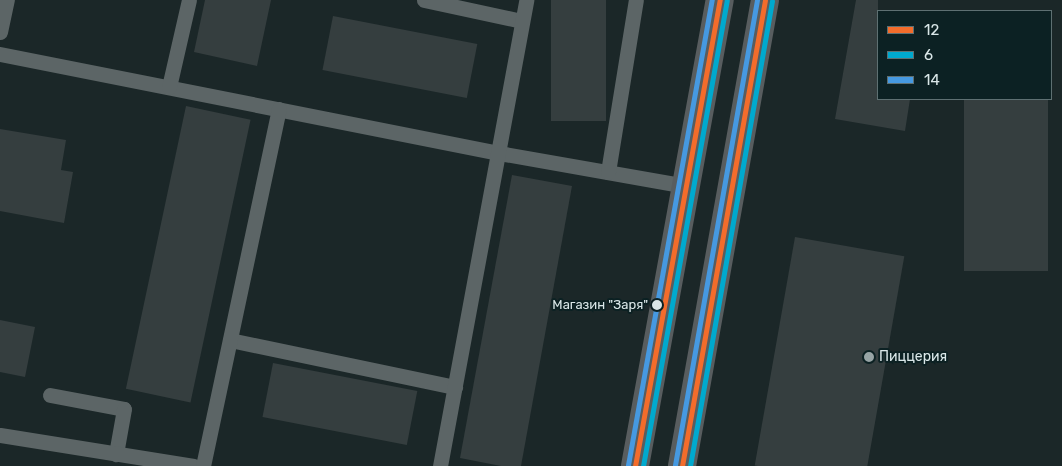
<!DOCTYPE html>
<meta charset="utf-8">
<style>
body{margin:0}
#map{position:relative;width:1062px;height:466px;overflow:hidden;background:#1b2728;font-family:Rubik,sans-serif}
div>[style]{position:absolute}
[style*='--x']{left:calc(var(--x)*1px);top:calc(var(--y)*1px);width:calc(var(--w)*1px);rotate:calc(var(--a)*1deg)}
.building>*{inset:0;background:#353e3f;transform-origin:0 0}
.service>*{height:15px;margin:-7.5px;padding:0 7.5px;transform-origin:7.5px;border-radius:7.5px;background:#5c6566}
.primary>*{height:28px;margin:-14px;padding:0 14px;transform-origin:14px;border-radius:14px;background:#585d5f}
.bus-1>*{height:5px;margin:-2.5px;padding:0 2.5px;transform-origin:2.5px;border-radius:2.5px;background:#f36c2b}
.bus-2>*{height:5px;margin:-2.5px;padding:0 2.5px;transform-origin:2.5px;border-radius:2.5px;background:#00a9ce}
.bus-3>*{height:5px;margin:-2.5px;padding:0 2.5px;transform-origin:2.5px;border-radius:2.5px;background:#4699e1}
.dots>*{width:14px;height:14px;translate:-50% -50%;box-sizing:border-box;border:2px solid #0c2123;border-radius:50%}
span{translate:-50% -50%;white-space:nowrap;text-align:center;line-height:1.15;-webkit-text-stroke:4px #0c2123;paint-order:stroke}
.bus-label{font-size:13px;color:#dae7e8}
.right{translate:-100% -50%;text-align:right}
.poi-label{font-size:14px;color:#dae7e8}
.left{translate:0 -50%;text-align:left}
.legend{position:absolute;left:877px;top:10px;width:175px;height:90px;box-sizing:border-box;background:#0c2123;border:1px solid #5e7072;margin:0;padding:6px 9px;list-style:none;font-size:15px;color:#dae7e8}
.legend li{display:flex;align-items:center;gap:10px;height:25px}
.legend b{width:25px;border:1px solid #5e7072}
</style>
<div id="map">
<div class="building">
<i style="clip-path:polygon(205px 0,271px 0,257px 66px,194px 52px)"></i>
<i style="left:551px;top:0;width:55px;height:121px"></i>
<i style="clip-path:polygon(856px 0,878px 0,878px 99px,910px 99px,905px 131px,835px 119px)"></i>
<i style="left:333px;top:16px;width:147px;height:55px;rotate:11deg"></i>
<i style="left:964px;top:99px;width:84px;height:172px"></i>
<i style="left:186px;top:106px;width:66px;height:289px;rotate:12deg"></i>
<i style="clip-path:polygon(0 129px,66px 140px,61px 170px,73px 172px,64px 223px,0 211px)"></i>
<i style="clip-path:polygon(512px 175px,572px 186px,521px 466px,501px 466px,460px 458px)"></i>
<i style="left:795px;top:237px;width:111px;height:232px;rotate:10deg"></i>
<i style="clip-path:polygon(0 320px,35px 327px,25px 377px,0 372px)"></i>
<i style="left:273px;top:363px;width:147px;height:55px;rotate:11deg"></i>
</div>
<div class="service">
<i style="--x:424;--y:0;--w:100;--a:12.1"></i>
<i style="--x:0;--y:32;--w:33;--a:-78"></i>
<i style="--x:0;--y:54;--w:509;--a:11.22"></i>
<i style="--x:499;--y:153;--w:190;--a:10"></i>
<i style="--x:169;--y:87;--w:89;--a:-77.1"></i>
<i style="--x:608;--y:172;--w:174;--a:-80.8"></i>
<i style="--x:230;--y:340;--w:230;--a:11.8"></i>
<i style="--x:50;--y:395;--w:75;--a:10.7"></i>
<i style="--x:124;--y:409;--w:46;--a:100.1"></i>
<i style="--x:0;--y:435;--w:196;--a:9.1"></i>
<i style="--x:203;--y:466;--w:365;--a:-78"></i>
<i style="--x:440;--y:466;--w:474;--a:-79.5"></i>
</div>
<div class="primary">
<i style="--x:635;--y:466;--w:474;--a:-79.7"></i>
<i style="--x:682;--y:466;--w:473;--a:-79.9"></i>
</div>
<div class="bus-1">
<i style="--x:635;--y:466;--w:474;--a:-79.7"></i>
<i style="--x:682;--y:466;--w:473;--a:-79.9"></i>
</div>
<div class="bus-2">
<i style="--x:643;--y:466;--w:473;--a:-79.8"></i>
<i style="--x:690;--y:466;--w:472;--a:-80"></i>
</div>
<div class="bus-3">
<i style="--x:628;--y:465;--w:473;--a:-79.8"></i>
<i style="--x:675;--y:465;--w:472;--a:-80"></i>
</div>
<div class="dots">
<i style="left:657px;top:305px;background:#dae7e8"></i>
<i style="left:869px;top:357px;background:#97a4a5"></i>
</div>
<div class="bus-label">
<span class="right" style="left:648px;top:305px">Магазин "Заря"</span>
</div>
<div class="poi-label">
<span class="left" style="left:879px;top:357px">Пиццерия</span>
</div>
<ul class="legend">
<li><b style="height:6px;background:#f36c2b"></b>12</li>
<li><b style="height:6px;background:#00a9ce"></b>6</li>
<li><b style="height:6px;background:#4699e1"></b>14</li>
</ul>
</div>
